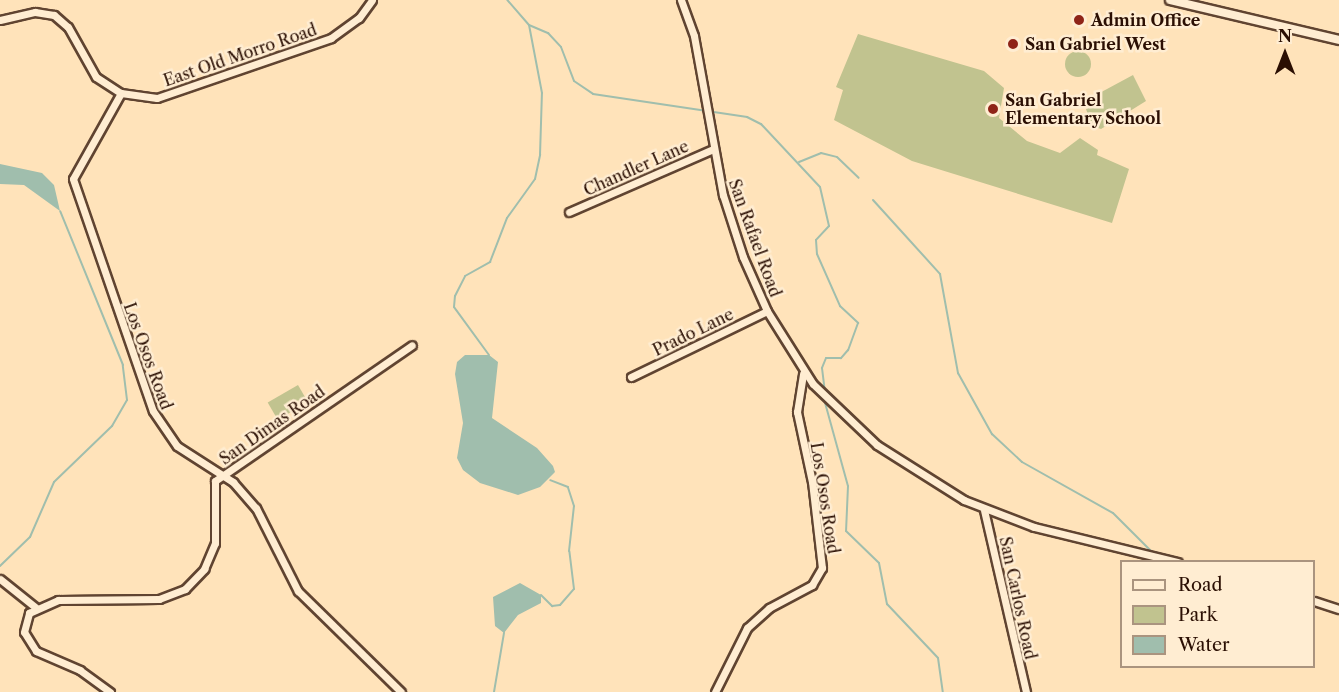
<!DOCTYPE html>
<style>
body{margin:0}
#map{position:relative;width:1339px;height:692px;overflow:hidden;background:#ffe3ba;font-family:"Libre Caslon Text",serif}
div>[style]{position:absolute}
[style*='--x']{left:calc(var(--x)*1px);top:calc(var(--y)*1px);width:calc(var(--w)*1px);rotate:calc(var(--a)*1deg)}
.green>*{inset:0;background:#c1c38f;transform-origin:0 0}
.round{border-radius:50%}
.water>*{inset:0;background:#a0bead}
.stream>*{height:2px;margin:-1px;padding:0 1px;transform-origin:1px;border-radius:1px;background:#a0bead}
.roads{filter:drop-shadow(2px 0 #604431) drop-shadow(-2px 0 #604431) drop-shadow(0 2px #604431) drop-shadow(0 -2px #604431)}
.minor>*{height:7px;margin:-3.5px;padding:0 3.5px;transform-origin:3.5px;border-radius:3.5px;background:#ffedd2}
.tertiary>*{height:8px;margin:-4px;padding:0 4px;transform-origin:4px;border-radius:4px;background:#ffedd2}
.dots>*{width:16px;height:16px;translate:-50% -50%;box-sizing:border-box;border:3px solid #ffedd2;border-radius:50%}
span{translate:-50% -50%;white-space:nowrap;text-align:center;line-height:1.15;-webkit-text-stroke:5px #ffedd2;paint-order:stroke}
.poi-label{font-size:16px;color:#2b0f03;font-weight:700}
.left{translate:0 -50%;text-align:left}
.street-label{font-size:16px;color:#2b0f03}
.legend{position:absolute;left:1120px;top:560px;width:195px;height:108px;box-sizing:border-box;background:#ffedd2;border:2px solid #aa947f;margin:0;padding:8px 10px;list-style:none;font-size:18px;color:#2b0f03}
.legend li{display:flex;align-items:center;gap:12px;height:30px}
.legend b{width:30px;border:2px solid #aa947f}
.north{position:absolute;left:1255px;top:24px;width:60px;height:60px;-webkit-text-stroke:4px #ffedd2;paint-order:stroke;rotate:0deg;font-size:16px;font-weight:700;line-height:24px;text-align:center;color:#2b0f03}
.north::after{content:'';display:block;margin:auto;width:21px;height:27px;background:#2b0f03;clip-path:polygon(50% 0,100% 100%,50% 72%,0 100%)}
</style>
<div id="map">
<div class="green">
<i style="clip-path:polygon(858px 34px,984px 71px,1004px 88px,999px 118px,1027px 141px,1060px 153px,1080px 138px,1098px 150px,1097px 155px,1129px 169px,1112px 223px,912px 161px,834px 120px,843px 90px,836px 87px)"></i>
<i class="round" style="left:1065px;top:51px;width:26px;height:26px"></i>
<i style="clip-path:polygon(1133px 75px,1146px 101px,1101px 129px,1092px 126px,1086px 109px,1097px 103px,1094px 96px)"></i>
<i style="left:298px;top:385px;width:20px;height:35px;rotate:60deg"></i>
</div>
<div class="water">
<i style="clip-path:polygon(0 164px,42px 173px,54px 185px,60px 211px,24px 185px,0 184px)"></i>
<i style="clip-path:polygon(465px 355px,489px 355px,498px 362px,492px 418px,537px 448px,553px 466px,555px 472px,540px 487px,518px 495px,480px 483px,463px 470px,457px 458px,463px 423px,455px 374px,457px 362px)"></i>
<i style="clip-path:polygon(520px 583px,541px 595px,541px 603px,518px 615px,504px 633px,495px 626px,493px 597px)"></i>
</div>
<div class="stream">
<i style="--x:529;--y:25;--w:21;--a:23"></i>
<i style="--x:548;--y:33;--w:19;--a:47"></i>
<i style="--x:561;--y:47;--w:36;--a:69"></i>
<i style="--x:574;--y:81;--w:23;--a:34"></i>
<i style="--x:593;--y:94;--w:156;--a:8.5"></i>
<i style="--x:747;--y:117;--w:16;--a:27"></i>
<i style="--x:761;--y:124;--w:86;--a:46.9"></i>
<i style="--x:820;--y:187;--w:40;--a:77"></i>
<i style="--x:829;--y:226;--w:19;--a:133"></i>
<i style="--x:816;--y:240;--w:14;--a:86"></i>
<i style="--x:817;--y:254;--w:57;--a:66.1"></i>
<i style="--x:840;--y:306;--w:25;--a:43"></i>
<i style="--x:858;--y:323;--w:29;--a:110"></i>
<i style="--x:848;--y:350;--w:11;--a:131"></i>
<i style="--x:841;--y:358;--w:15;--a:180"></i>
<i style="--x:826;--y:358;--w:11;--a:112"></i>
<i style="--x:822;--y:368;--w:25;--a:83"></i>
<i style="--x:799;--y:162;--w:24;--a:-22"></i>
<i style="--x:821;--y:153;--w:16;--a:14"></i>
<i style="--x:837;--y:157;--w:30;--a:44"></i>
<i style="--x:873;--y:200;--w:100;--a:47.8"></i>
<i style="--x:940;--y:274;--w:101;--a:79.7"></i>
<i style="--x:958;--y:373;--w:70;--a:60.9"></i>
<i style="--x:992;--y:434;--w:41;--a:43"></i>
<i style="--x:1022;--y:462;--w:104;--a:29.3"></i>
<i style="--x:1113;--y:513;--w:57;--a:45"></i>
<i style="--x:489;--y:355;--w:59;--a:-126.1"></i>
<i style="--x:454;--y:307;--w:11;--a:-85"></i>
<i style="--x:455;--y:296;--w:22;--a:-63"></i>
<i style="--x:465;--y:276;--w:29;--a:-29"></i>
<i style="--x:490;--y:262;--w:47;--a:-68.9"></i>
<i style="--x:507;--y:218;--w:48;--a:-54.3"></i>
<i style="--x:535;--y:179;--w:25;--a:-78"></i>
<i style="--x:540;--y:155;--w:62;--a:-88.2"></i>
<i style="--x:542;--y:93;--w:69;--a:-100.8"></i>
<i style="--x:529;--y:25;--w:33;--a:-131"></i>
<i style="--x:824;--y:399;--w:90;--a:74.6"></i>
<i style="--x:848;--y:486;--w:45;--a:92.5"></i>
<i style="--x:846;--y:531;--w:46;--a:44.1"></i>
<i style="--x:879;--y:563;--w:42;--a:79"></i>
<i style="--x:887;--y:604;--w:74;--a:46.6"></i>
<i style="--x:938;--y:658;--w:34;--a:82"></i>
<i style="--x:0;--y:566;--w:42;--a:-44"></i>
<i style="--x:30;--y:537;--w:60;--a:-66.4"></i>
<i style="--x:54;--y:482;--w:81;--a:-44"></i>
<i style="--x:112;--y:426;--w:30;--a:-60"></i>
<i style="--x:127;--y:400;--w:35;--a:-97"></i>
<i style="--x:123;--y:365;--w:166;--a:-112.2"></i>
<i style="--x:541;--y:595;--w:16;--a:45"></i>
<i style="--x:552;--y:606;--w:8;--a:-7"></i>
<i style="--x:560;--y:605;--w:21;--a:-49"></i>
<i style="--x:574;--y:589;--w:38;--a:-97"></i>
<i style="--x:569;--y:551;--w:45;--a:-83.7"></i>
<i style="--x:574;--y:506;--w:20;--a:-108"></i>
<i style="--x:568;--y:487;--w:19;--a:-159"></i>
<i style="--x:494;--y:692;--w:60;--a:-80.4"></i>
</div>
<div class="roads">
<div class="minor">
<i style="--x:681;--y:0;--w:38;--a:70"></i>
<i style="--x:694;--y:36;--w:162;--a:79.7"></i>
<i style="--x:723;--y:195;--w:65;--a:72.1"></i>
<i style="--x:743;--y:257;--w:59;--a:66"></i>
<i style="--x:767;--y:311;--w:86;--a:57.8"></i>
<i style="--x:813;--y:384;--w:88;--a:43.6"></i>
<i style="--x:877;--y:445;--w:103;--a:32.3"></i>
<i style="--x:964;--y:500;--w:75;--a:21.1"></i>
<i style="--x:1034;--y:527;--w:148;--a:13.7"></i>
<i style="--x:0;--y:20;--w:36;--a:-13"></i>
<i style="--x:35;--y:12;--w:19;--a:9"></i>
<i style="--x:54;--y:15;--w:18;--a:41"></i>
<i style="--x:68;--y:27;--w:57;--a:60.8"></i>
<i style="--x:96;--y:77;--w:30;--a:33"></i>
<i style="--x:121;--y:93;--w:36;--a:8"></i>
<i style="--x:157;--y:98;--w:184;--a:-19"></i>
<i style="--x:331;--y:38;--w:34;--a:-36"></i>
<i style="--x:359;--y:18;--w:22;--a:-54"></i>
<i style="--x:121;--y:93;--w:98;--a:119.2"></i>
<i style="--x:73;--y:179;--w:245;--a:71"></i>
<i style="--x:153;--y:411;--w:42;--a:55.6"></i>
<i style="--x:177;--y:446;--w:67;--a:32.7"></i>
<i style="--x:233;--y:482;--w:35;--a:49"></i>
<i style="--x:256;--y:508;--w:93;--a:63.2"></i>
<i style="--x:298;--y:591;--w:144;--a:44.4"></i>
<i style="--x:569;--y:212;--w:157;--a:-23.6"></i>
<i style="--x:631;--y:377;--w:151;--a:-25.9"></i>
<i style="--x:984;--y:510;--w:187;--a:77"></i>
<i style="--x:0;--y:579;--w:45;--a:38.7"></i>
<i style="--x:1314;--y:601;--w:26;--a:18"></i>
<i style="--x:110;--y:692;--w:37;--a:-144"></i>
<i style="--x:80;--y:670;--w:48;--a:-156.6"></i>
<i style="--x:36;--y:651;--w:22;--a:-122"></i>
<i style="--x:24;--y:632;--w:20;--a:-75"></i>
<i style="--x:29;--y:613;--w:32;--a:-24"></i>
<i style="--x:58;--y:600;--w:101;--a:-0.6"></i>
<i style="--x:159;--y:599;--w:28;--a:-21"></i>
<i style="--x:185;--y:589;--w:28;--a:-46"></i>
<i style="--x:204;--y:569;--w:28;--a:-67"></i>
<i style="--x:215;--y:543;--w:62;--a:-90"></i>
<i style="--x:215;--y:481;--w:239;--a:-34.6"></i>
<i style="--x:715;--y:692;--w:72;--a:-63.4"></i>
<i style="--x:747;--y:628;--w:30;--a:-42"></i>
<i style="--x:769;--y:608;--w:49;--a:-28.1"></i>
<i style="--x:812;--y:585;--w:20;--a:-60"></i>
<i style="--x:822;--y:568;--w:87;--a:-96.6"></i>
<i style="--x:812;--y:482;--w:72;--a:-102.1"></i>
<i style="--x:797;--y:412;--w:39;--a:-81"></i>
</div>
<div class="tertiary">
<i style="--x:1170;--y:0;--w:174;--a:13.3"></i>
</div>
</div>
<div class="dots">
<i style="left:1079px;top:20px;background:#8f2418"></i>
<i style="left:1013px;top:44px;background:#8f2418"></i>
<i style="left:993px;top:109px;background:#8f2418"></i>
</div>
<div class="poi-label">
<span class="left" style="left:1091px;top:20px">Admin Office</span>
<span class="left" style="left:1025px;top:44px">San Gabriel West</span>
<span class="left" style="left:1005px;top:109px">San Gabriel<br>Elementary School</span>
</div>
<div class="street-label">
<span style="left:240px;top:55px;rotate:-19deg">East Old Morro Road</span>
<span style="left:636px;top:168px;rotate:-24deg">Chandler Lane</span>
<span style="left:755px;top:238px;rotate:70deg">San Rafael Road</span>
<span style="left:693px;top:332px;rotate:-26deg">Prado Lane</span>
<span style="left:148px;top:356px;rotate:70deg">Los Osos Road</span>
<span style="left:272px;top:425px;rotate:-35deg">San Dimas Road</span>
<span style="left:825px;top:498px;rotate:81deg">Los Osos Road</span>
<span style="left:1018px;top:598px;rotate:78deg">San Carlos Road</span>
</div>
<ul class="legend">
<li><b style="height:8px;background:#ffedd2"></b>Road</li>
<li><b style="height:16px;background:#c1c38f"></b>Park</li>
<li><b style="height:16px;background:#a0bead"></b>Water</li>
</ul>
<div class="north">N</div>
</div>
